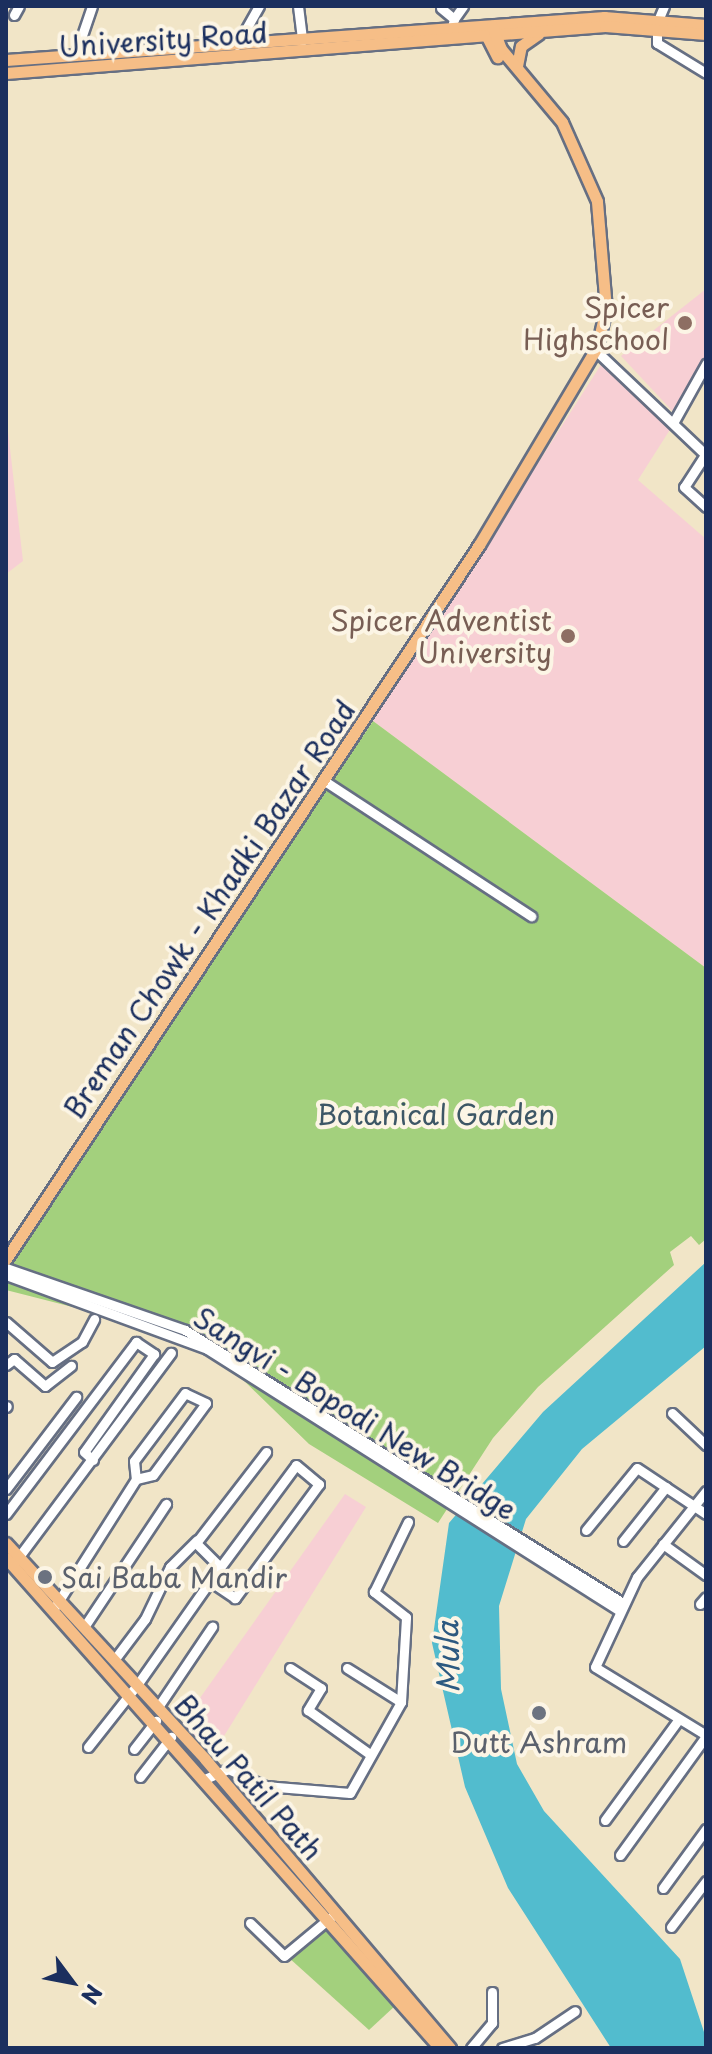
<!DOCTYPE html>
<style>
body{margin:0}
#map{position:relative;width:712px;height:2054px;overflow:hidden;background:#f1e5c7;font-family:"Playpen Sans",sans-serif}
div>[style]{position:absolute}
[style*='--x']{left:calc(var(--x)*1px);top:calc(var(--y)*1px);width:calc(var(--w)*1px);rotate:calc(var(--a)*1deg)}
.built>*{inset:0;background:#f7cfd4}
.green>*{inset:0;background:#a3d07d}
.water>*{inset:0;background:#52bcce}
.roads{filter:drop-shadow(2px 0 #666f83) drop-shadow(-2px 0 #666f83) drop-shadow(0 2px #666f83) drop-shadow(0 -2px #666f83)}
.minor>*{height:9px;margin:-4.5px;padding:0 4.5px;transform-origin:4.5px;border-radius:4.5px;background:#fff}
.major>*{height:11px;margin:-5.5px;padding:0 5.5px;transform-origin:5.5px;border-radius:5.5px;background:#f6be87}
.dots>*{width:22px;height:22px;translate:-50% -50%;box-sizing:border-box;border:4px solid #fcf5e5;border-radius:50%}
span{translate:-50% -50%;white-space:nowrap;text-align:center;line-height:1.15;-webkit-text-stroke:8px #fcf5e5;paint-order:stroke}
.street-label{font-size:28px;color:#1b2f5e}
.education-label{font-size:28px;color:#785e54}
.right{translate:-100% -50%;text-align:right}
.park-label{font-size:28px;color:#3d5766}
.worship-label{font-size:28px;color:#5b616d}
.left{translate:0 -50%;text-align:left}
.water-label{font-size:30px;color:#2c5980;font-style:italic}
.frame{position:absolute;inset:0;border:8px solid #1b2f5e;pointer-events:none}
.north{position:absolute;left:32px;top:1942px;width:80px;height:80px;-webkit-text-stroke:6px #fcf5e5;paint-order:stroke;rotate:122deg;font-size:22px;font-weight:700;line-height:32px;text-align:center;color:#1b2f5e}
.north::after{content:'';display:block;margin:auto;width:28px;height:36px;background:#1b2f5e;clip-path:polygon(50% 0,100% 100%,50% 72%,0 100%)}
</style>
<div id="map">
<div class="built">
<i style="clip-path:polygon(706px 289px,706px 372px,677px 416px,621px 356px)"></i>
<i style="clip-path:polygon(604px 360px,671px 428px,638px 480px,706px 539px,706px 968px,373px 721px)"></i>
<i style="clip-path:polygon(6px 414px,23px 561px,6px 574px)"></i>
<i style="clip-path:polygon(345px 1494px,366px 1507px,211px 1757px,180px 1726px)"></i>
</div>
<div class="green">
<i style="clip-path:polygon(373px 721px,706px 968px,706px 1239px,699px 1245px,691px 1236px,670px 1252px,674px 1265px,538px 1387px,493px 1438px,438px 1523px,309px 1444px,233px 1370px,202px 1352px,108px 1316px,6px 1290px,6px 1271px)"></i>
<i style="clip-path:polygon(326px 1926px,396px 2005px,369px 2030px,288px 1957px)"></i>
</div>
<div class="water">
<i style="clip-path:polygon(706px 1262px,706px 1346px,582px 1449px,526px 1519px,499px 1606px,501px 1689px,517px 1764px,544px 1811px,680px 1959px,706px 2038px,706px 2048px,611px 2048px,508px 1888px,465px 1787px,432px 1643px,449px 1523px,543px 1412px)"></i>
</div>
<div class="roads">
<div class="minor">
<i style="--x:298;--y:6;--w:35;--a:83"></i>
<i style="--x:441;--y:8;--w:17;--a:40"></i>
<i style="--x:454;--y:19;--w:12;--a:104"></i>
<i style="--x:14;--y:15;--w:10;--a:-61"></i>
<i style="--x:659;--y:18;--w:13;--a:-67"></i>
<i style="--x:454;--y:19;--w:16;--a:-55"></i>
<i style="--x:657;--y:27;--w:16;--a:90"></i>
<i style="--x:657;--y:43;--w:57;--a:31.5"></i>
<i style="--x:237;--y:45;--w:45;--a:-60.6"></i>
<i style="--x:75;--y:56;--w:53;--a:-71.2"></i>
<i style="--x:590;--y:345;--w:160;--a:43.5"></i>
<i style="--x:673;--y:423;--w:68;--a:-60.8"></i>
<i style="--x:705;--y:455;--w:38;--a:123"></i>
<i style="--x:684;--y:487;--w:30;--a:42"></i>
<i style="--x:323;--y:780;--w:249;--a:33.2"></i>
<i style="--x:6;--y:1268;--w:189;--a:19.1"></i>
<i style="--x:185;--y:1330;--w:516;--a:31.93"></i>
<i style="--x:6;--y:1275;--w:214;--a:20.2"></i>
<i style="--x:207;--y:1349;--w:489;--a:32.4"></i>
<i style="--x:6;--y:1322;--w:61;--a:41"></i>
<i style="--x:52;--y:1362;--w:36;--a:-34"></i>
<i style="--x:82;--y:1342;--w:26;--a:-62"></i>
<i style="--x:6;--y:1365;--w:10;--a:-37"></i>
<i style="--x:14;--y:1359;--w:41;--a:41.1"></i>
<i style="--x:45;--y:1386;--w:33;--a:-38"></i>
<i style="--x:6;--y:1407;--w:1;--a:-45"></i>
<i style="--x:672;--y:1413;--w:47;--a:43.3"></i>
<i style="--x:6;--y:1489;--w:116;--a:-52.7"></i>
<i style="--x:706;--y:1491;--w:110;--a:128.7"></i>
<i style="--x:637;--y:1577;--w:99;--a:115"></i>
<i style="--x:595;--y:1667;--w:130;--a:31.5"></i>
<i style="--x:6;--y:1514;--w:216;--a:-52.9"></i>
<i style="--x:136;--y:1342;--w:22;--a:34"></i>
<i style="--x:154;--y:1354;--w:120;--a:125.5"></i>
<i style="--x:84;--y:1452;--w:12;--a:42"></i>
<i style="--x:586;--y:1530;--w:80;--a:-50.6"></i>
<i style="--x:637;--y:1468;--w:83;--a:33.7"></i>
<i style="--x:623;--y:1541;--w:69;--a:-51.5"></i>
<i style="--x:663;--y:1544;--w:53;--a:35.8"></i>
<i style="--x:15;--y:1562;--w:261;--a:-53.3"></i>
<i style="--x:220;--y:1567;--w:34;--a:-135"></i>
<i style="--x:196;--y:1543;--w:115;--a:-52.4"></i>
<i style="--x:700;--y:1604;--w:9;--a:-49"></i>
<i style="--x:53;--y:1610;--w:155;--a:-57.6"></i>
<i style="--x:136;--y:1479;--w:17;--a:-13"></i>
<i style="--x:153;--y:1475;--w:89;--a:-53.6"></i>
<i style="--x:206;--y:1403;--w:23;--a:-155"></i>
<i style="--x:185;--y:1393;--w:85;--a:126.9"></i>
<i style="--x:134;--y:1461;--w:18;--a:84"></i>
<i style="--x:84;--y:1627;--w:148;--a:-56.3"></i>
<i style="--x:114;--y:1660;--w:51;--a:-52.9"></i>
<i style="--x:145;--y:1619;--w:58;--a:-64.3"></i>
<i style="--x:170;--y:1567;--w:38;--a:-45"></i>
<i style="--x:290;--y:1668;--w:37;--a:33"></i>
<i style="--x:321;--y:1688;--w:26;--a:121"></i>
<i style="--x:308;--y:1710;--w:77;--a:35.5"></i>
<i style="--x:347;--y:1668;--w:64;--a:32.2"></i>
<i style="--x:158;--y:1707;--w:97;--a:-56"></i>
<i style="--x:88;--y:1747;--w:79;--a:-51.7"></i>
<i style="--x:137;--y:1685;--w:127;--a:-54.9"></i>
<i style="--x:210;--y:1581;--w:144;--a:-53.4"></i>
<i style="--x:296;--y:1465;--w:30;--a:40"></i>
<i style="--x:319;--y:1484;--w:142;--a:126.4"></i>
<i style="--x:235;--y:1598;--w:30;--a:-146"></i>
<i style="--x:134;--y:1749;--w:36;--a:-52"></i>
<i style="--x:140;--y:1777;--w:51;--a:-52.2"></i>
<i style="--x:207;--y:1778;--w:23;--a:-23"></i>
<i style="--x:228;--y:1769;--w:41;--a:24.7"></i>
<i style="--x:265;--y:1786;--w:85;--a:4.7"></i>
<i style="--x:350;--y:1793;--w:104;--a:-60.7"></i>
<i style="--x:401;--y:1702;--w:85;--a:-86.6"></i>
<i style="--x:406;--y:1617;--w:41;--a:-142"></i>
<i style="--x:374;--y:1592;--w:78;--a:-64.1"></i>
<i style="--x:605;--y:1820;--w:125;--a:-53.8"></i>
<i style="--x:620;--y:1855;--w:147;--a:-54.1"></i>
<i style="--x:663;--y:1888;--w:73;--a:-53.9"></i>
<i style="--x:250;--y:1923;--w:47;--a:44.1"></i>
<i style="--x:284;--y:1956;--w:61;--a:-39.7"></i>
<i style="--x:671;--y:1927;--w:58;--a:-52.7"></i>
<i style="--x:471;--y:2048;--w:33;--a:-50"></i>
<i style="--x:492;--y:2023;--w:31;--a:-90"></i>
<i style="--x:502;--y:2048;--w:34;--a:-17"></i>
<i style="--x:535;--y:2038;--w:48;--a:-34"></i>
</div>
<div class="major">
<i style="--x:482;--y:27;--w:34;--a:63"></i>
<i style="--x:6;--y:60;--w:600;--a:-4.11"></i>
<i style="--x:604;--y:17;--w:102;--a:4.5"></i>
<i style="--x:517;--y:66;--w:20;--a:-79"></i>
<i style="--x:521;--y:46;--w:21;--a:-35"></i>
<i style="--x:6;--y:73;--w:601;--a:-4.49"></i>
<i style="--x:605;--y:26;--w:101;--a:4.5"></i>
<i style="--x:6;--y:1259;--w:856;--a:-56.48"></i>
<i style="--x:479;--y:545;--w:230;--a:-59.2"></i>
<i style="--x:597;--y:347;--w:39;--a:-77"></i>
<i style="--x:606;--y:309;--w:108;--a:-94.8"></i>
<i style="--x:597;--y:201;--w:86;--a:-113.9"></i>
<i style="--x:562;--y:122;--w:95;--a:-129.9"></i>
<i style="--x:501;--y:49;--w:25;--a:-111"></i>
<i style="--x:6;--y:1543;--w:294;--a:47.3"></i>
<i style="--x:205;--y:1759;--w:379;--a:49.7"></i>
<i style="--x:6;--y:1558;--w:655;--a:48.47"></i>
</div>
</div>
<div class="dots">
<i style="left:685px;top:323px;background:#8d6e63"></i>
<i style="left:568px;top:636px;background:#8d6e63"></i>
<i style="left:45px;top:1577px;background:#6b7280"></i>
<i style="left:539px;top:1713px;background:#6b7280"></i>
</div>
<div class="street-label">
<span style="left:163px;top:39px;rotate:-4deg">University Road</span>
<span style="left:209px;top:909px;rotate:-56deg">Breman Chowk - Khadki Bazar Road</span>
<span style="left:355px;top:1413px;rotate:32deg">Sangvi - Bopodi New Bridge</span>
<span style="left:249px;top:1777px;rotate:49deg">Bhau Patil Path</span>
</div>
<div class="education-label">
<span class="right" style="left:669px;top:323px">Spicer<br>Highschool</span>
<span class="right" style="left:552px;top:636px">Spicer Adventist<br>University</span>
</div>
<div class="park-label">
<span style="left:436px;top:1114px">Botanical Garden</span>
</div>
<div class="worship-label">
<span class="left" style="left:61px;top:1577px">Sai Baba Mandir</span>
<span style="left:539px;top:1742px">Dutt Ashram</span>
</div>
<div class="water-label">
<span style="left:447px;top:1657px;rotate:-91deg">Mula</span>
</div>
<div class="frame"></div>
<div class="north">N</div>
</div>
